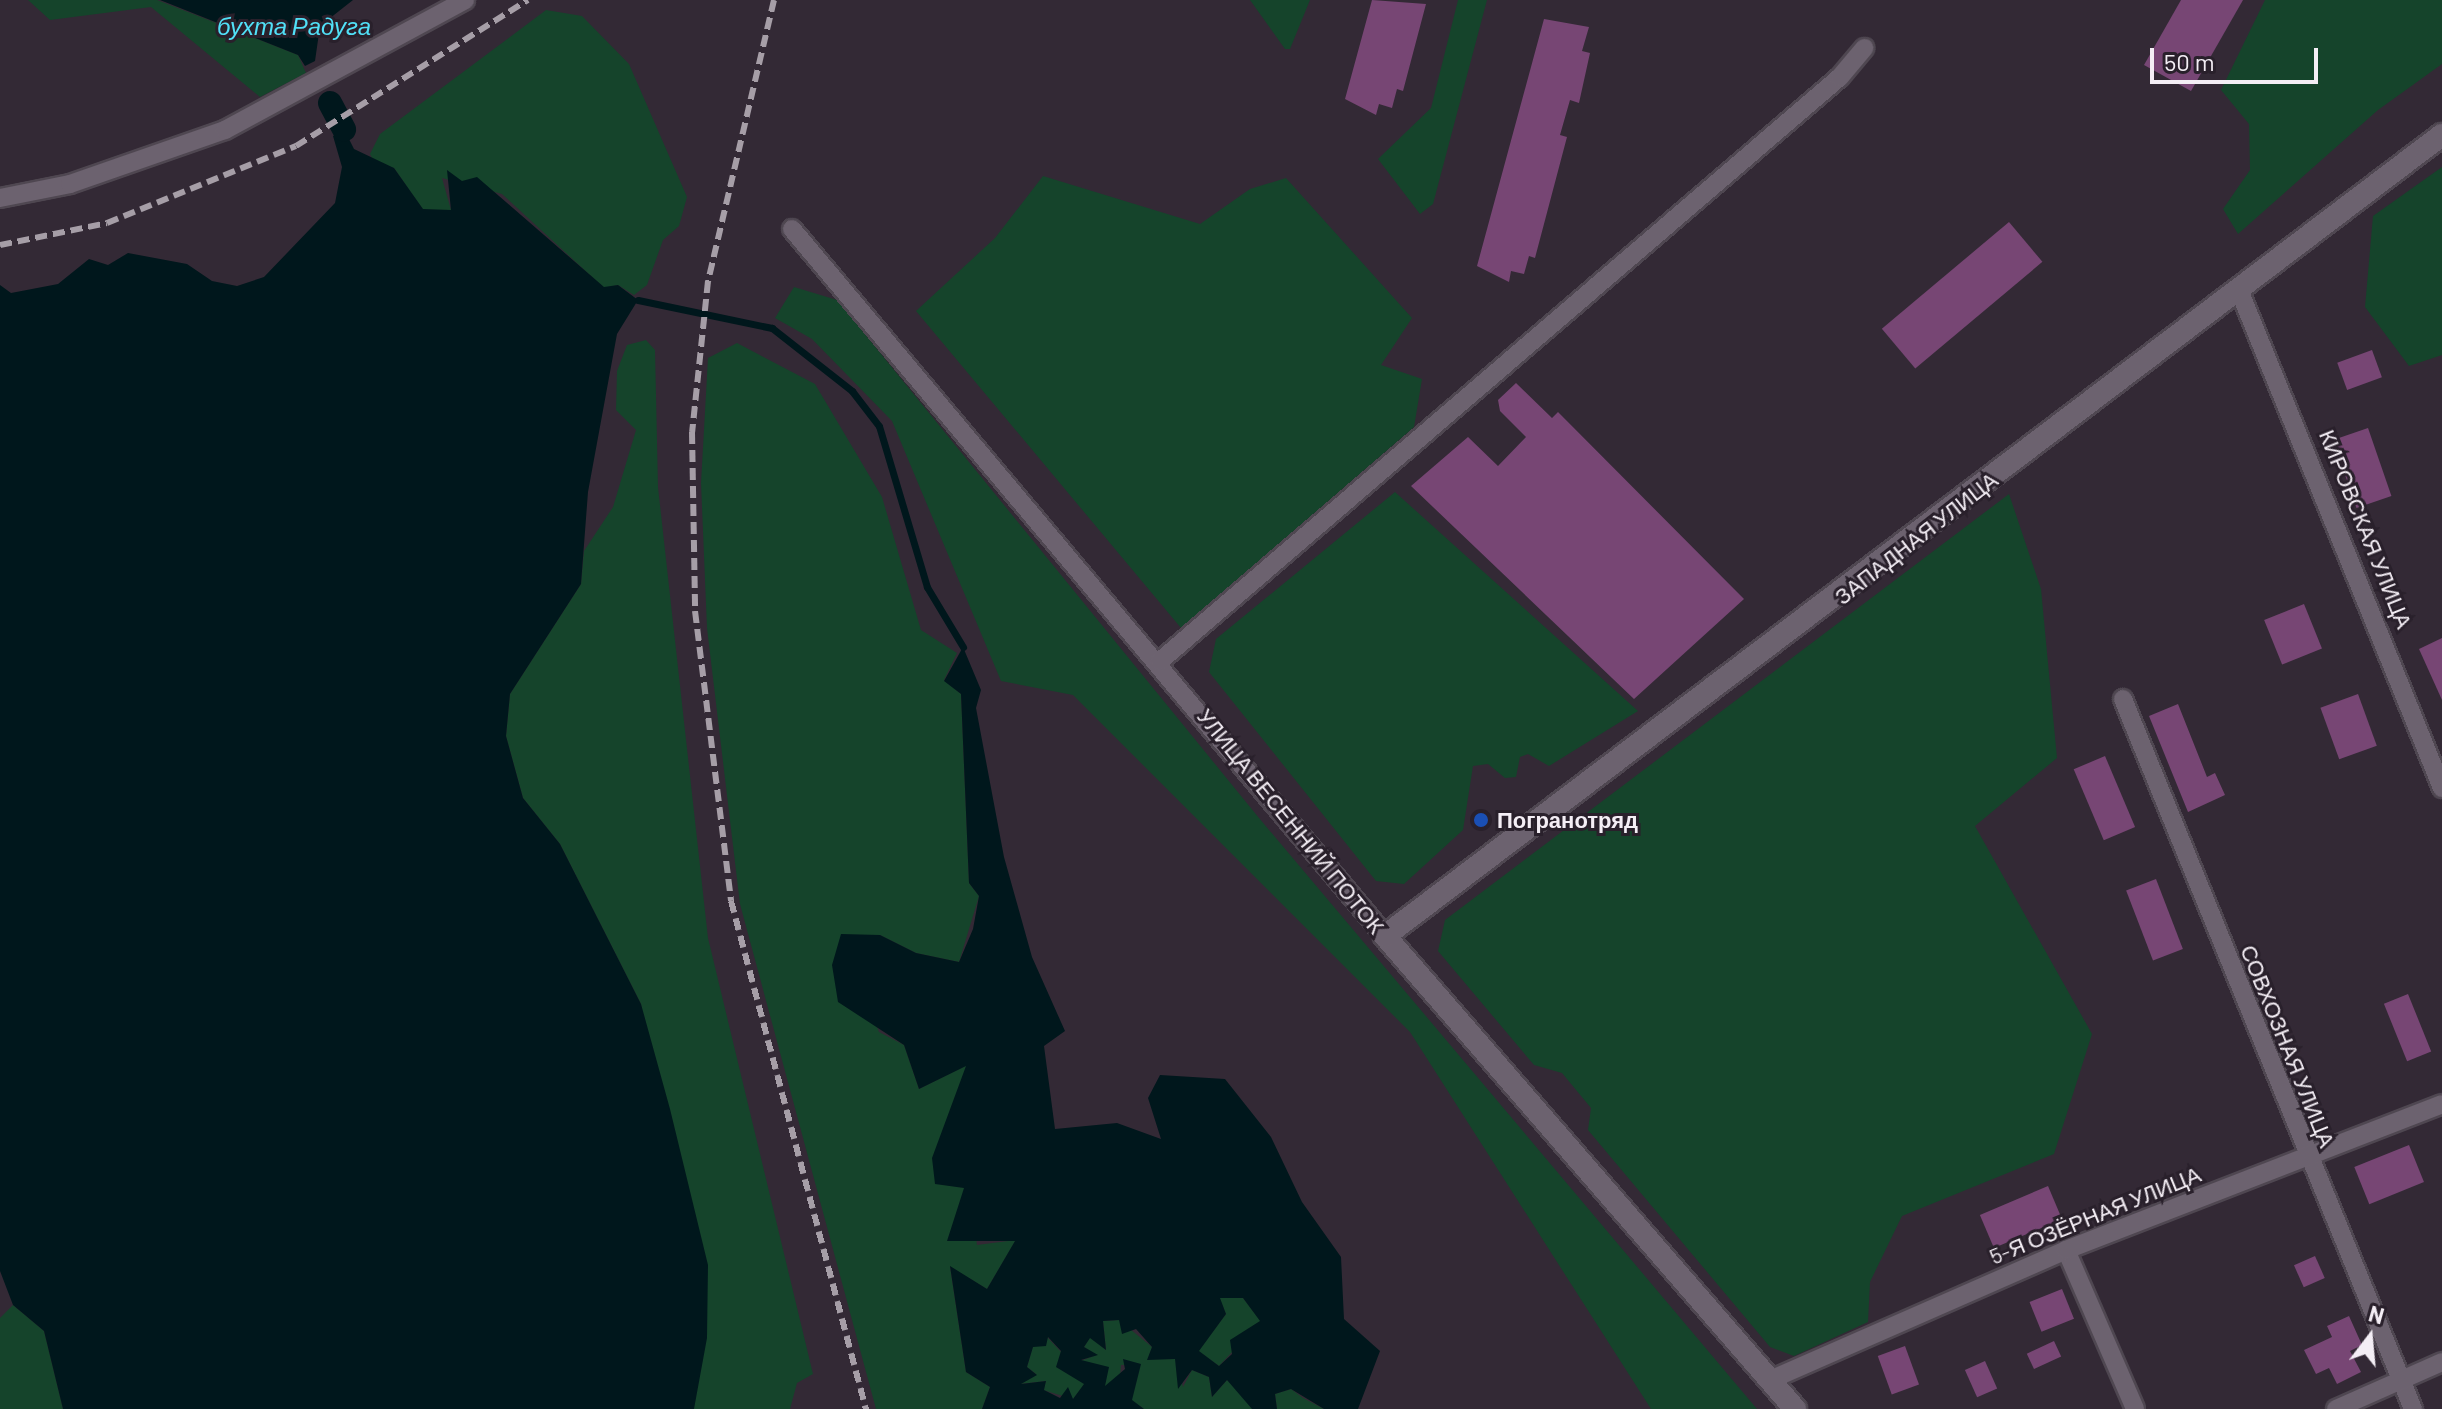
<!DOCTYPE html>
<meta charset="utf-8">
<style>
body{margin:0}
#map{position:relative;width:2442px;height:1409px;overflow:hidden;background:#332935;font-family:Barlow,sans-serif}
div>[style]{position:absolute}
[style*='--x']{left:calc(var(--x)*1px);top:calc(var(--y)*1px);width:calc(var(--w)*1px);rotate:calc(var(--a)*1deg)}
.green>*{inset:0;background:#15442b}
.water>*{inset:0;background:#00171c}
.stream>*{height:7px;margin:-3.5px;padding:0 3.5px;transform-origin:3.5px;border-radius:3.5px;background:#00171c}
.canal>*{height:24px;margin:-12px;padding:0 12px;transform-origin:12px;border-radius:12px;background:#00171c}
.building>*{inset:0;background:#774674;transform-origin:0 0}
.roads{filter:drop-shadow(2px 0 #4f4751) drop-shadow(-2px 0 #4f4751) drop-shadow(0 2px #4f4751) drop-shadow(0 -2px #4f4751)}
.minor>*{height:18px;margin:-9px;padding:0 9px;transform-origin:9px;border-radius:9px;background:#6c626f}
.tertiary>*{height:22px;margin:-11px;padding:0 11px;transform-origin:11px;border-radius:11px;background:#6c626f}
.rail>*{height:6px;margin-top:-3px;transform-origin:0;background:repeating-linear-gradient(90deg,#a69ea7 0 12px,transparent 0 18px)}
.dots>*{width:22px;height:22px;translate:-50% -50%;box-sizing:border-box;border:4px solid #29202b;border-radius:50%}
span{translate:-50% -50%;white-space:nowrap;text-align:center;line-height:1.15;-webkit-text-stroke:6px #29202b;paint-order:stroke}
.street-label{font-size:22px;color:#f4eef5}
.poi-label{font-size:22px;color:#f4eef5;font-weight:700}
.left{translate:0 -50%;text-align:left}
.water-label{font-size:24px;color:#51e0f7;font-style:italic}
.north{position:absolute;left:2330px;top:1297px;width:80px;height:80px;-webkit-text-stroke:6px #29202b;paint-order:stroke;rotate:16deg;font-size:22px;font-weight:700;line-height:32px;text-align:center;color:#f4eef5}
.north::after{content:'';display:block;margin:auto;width:28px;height:36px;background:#f4eef5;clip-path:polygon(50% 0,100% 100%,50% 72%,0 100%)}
.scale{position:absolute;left:2150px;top:48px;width:168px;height:36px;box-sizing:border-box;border:4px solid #f4eef5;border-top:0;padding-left:10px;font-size:24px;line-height:28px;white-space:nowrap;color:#f4eef5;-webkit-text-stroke:6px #29202b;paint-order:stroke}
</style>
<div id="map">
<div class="green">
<i style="clip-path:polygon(28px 0,157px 0,298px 55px,306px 73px,260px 97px,151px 7px,50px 20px)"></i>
<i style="clip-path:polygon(1250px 0,1310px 0,1290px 49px,1285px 49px)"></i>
<i style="clip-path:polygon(1458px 0,1487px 0,1433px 204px,1420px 214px,1378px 159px,1431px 108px)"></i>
<i style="clip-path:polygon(2265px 0,2442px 0,2442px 64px,2378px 110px,2238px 234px,2223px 209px,2250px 170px,2249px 124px,2221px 90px)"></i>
<i style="clip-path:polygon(546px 10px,582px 16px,629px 64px,687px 197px,679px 226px,663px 240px,647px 285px,634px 295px,618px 285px,604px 288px,502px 194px,442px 178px,451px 210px,423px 210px,394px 168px,375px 164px,370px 154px,380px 134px)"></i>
<i style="clip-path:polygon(2442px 167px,2442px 355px,2409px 366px,2365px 307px,2373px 216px)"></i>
<i style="clip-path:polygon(1043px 176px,1200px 224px,1250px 189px,1286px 178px,1412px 318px,1381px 365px,1422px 379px,1414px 427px,1181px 628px,916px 311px,995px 238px)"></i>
<i style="clip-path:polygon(794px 287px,837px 300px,1259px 818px,1757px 1409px,1651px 1409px,1410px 1032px,1073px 695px,1001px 681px,892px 421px,812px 339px,775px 318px)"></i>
<i style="clip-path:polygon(646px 340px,655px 350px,658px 487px,708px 938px,813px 1374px,797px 1383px,790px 1409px,694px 1409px,641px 1004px,560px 844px,523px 798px,506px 736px,510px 694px,581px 584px,584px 551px,613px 507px,636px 430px,616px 410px,617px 371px,627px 345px)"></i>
<i style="clip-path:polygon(737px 343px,815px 384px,882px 497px,921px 630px,957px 653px,944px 680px,961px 694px,969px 883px,979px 896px,959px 962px,916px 953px,880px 935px,841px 935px,879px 1032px,904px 1045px,919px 1089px,967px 1065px,956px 1095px,977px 1245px,1016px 1240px,987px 1289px,950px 1267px,966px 1372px,990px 1387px,982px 1409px,876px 1409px,740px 904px,707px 628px,701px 483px,708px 358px)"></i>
<i style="clip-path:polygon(1395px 492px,1638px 711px,1549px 766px,1528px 754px,1520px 757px,1516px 777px,1505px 778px,1488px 764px,1473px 766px,1463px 830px,1404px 884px,1376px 881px,1209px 672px,1216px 639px)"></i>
<i style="clip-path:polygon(2009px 494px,2041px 589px,2057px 758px,1975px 826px,2092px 1034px,2054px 1154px,1902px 1216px,1870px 1282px,1868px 1322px,1794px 1356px,1770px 1347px,1588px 1130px,1591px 1108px,1562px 1073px,1534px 1065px,1438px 951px,1445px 920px)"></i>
<i style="clip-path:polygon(1219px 1298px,1243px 1298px,1261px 1321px,1219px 1366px,1198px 1351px,1226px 1314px)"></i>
<i style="clip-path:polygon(13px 1305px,44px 1331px,63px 1409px,0 1409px,0 1318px)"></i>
<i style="clip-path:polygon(1119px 1320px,1152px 1347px,1148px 1359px,1176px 1359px,1183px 1387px,1192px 1370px,1209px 1377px,1212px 1397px,1227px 1380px,1255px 1404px,1252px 1409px,1144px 1409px,1131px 1400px,1140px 1364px,1121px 1365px,1120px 1377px,1104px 1387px,1081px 1361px,1096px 1355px,1084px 1347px,1090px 1337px,1106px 1350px,1103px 1321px)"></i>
<i style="clip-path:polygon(1047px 1337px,1061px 1352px,1057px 1367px,1085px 1384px,1073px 1399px,1043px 1390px,1046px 1381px,1020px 1384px,1036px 1374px,1027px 1367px,1033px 1346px,1045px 1346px)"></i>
<i style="clip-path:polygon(1291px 1389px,1303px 1398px,1324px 1409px,1277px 1409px,1275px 1394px)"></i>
</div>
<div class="water">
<i style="clip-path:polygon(160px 0,353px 0,320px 26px,315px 61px,305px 66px,298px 55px)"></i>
<i style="clip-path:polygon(344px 129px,354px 149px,394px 168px,423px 209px,451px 210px,447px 170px,462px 181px,477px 177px,604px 287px,618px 285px,638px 300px,617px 334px,588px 492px,581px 584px,510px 694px,506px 736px,523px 798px,560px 844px,641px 1004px,670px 1109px,708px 1265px,707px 1338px,694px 1409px,63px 1409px,44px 1331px,13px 1305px,0 1271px,0 285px,11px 293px,58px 284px,89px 259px,108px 265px,128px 253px,187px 264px,212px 281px,237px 286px,264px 277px,335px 203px,342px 167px,333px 136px)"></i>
<i style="clip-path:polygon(evenodd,963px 647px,981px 690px,976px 708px,1004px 857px,1032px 957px,1065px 1031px,1044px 1046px,1055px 1129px,1117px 1123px,1161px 1139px,1148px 1098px,1160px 1075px,1225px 1079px,1271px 1137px,1302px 1202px,1341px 1257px,1344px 1319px,1380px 1351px,1358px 1409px,1324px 1409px,1291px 1389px,1275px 1394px,1277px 1409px,1252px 1409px,1227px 1380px,1212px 1397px,1209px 1377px,1192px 1370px,1178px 1389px,1175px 1359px,1147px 1360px,1152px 1347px,1136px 1329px,1122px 1334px,1119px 1320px,1103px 1321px,1106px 1350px,1090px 1338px,1084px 1347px,1098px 1355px,1081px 1360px,1109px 1367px,1105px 1386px,1125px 1369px,1123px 1359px,1141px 1364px,1132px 1400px,1144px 1409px,982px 1409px,990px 1387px,966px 1372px,950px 1266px,987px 1289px,1015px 1241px,947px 1241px,964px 1188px,935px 1184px,932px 1158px,966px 1066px,919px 1089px,904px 1045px,838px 1002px,832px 965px,841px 934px,880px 935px,916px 953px,959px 962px,973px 929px,979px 896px,969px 883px,961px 694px,944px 681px,963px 647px,1220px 1298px,1243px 1298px,1260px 1321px,1230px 1340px,1232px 1354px,1219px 1366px,1199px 1351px,1226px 1314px,1220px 1298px,963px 647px,1048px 1337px,1061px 1351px,1056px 1367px,1084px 1384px,1073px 1399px,1068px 1387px,1060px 1398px,1044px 1390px,1046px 1381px,1021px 1384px,1037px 1375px,1027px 1367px,1033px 1347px,1046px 1346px,1048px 1337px)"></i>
</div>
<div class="stream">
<i style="--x:638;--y:300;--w:137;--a:11.8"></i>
<i style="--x:772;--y:328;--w:102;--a:38.2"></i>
<i style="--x:852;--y:391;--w:44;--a:52.4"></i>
<i style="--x:879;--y:426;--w:168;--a:73.4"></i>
<i style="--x:927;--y:587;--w:70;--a:59"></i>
</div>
<div class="canal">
<i style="--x:330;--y:103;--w:30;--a:62"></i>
</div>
<div class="building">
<i style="clip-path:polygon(1372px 0,1426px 4px,1403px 91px,1397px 89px,1392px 108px,1379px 104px,1376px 115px,1345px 99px)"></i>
<i style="clip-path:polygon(2181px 0,2243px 0,2191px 91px,2144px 65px)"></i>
<i style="clip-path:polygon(1544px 19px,1589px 27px,1582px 51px,1590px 53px,1579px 103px,1570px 100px,1560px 135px,1567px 137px,1535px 258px,1529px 256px,1524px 274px,1511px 271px,1509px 282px,1477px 266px)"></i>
<i style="left:2009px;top:222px;width:52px;height:166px;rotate:50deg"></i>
<i style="left:2372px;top:350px;width:29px;height:37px;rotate:70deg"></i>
<i style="clip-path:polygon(1516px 383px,1552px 418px,1558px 412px,1744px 599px,1634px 699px,1411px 486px,1468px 437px,1498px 466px,1526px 437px,1500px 411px,1498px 400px)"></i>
<i style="left:2368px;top:428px;width:72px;height:37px;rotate:71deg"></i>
<i style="left:2304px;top:604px;width:48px;height:43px;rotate:68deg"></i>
<i style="clip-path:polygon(2442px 638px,2442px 700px,2419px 649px)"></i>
<i style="left:2358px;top:694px;width:55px;height:40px;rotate:70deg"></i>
<i style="clip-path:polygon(2178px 704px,2207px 777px,2215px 773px,2225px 795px,2188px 812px,2149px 716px)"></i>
<i style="left:2105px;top:756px;width:77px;height:34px;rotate:67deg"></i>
<i style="left:2156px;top:879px;width:75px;height:32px;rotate:69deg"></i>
<i style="left:2408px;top:994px;width:62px;height:26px;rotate:68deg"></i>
<i style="left:2409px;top:1145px;width:40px;height:59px;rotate:68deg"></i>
<i style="left:2048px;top:1186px;width:36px;height:74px;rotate:67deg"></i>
<i style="left:2315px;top:1256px;width:24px;height:23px;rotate:66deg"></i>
<i style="left:2062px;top:1289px;width:32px;height:35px;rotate:68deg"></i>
<i style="clip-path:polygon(2349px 1316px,2362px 1345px,2350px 1351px,2361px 1372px,2337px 1384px,2329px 1368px,2316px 1374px,2304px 1350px,2332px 1337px,2327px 1326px)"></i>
<i style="left:2054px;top:1341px;width:17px;height:30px;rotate:65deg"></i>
<i style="left:1905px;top:1346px;width:41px;height:29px;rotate:70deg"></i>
<i style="left:1985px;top:1361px;width:30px;height:22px;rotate:66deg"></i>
</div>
<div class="roads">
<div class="minor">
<i style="--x:0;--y:198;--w:71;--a:-11.3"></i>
<i style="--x:70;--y:184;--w:164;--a:-19.2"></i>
<i style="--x:225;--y:130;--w:273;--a:-28.4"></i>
<i style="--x:792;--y:229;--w:923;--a:50.01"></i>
<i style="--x:2239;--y:290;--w:538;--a:67.82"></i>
<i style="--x:1160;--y:661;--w:896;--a:-40.66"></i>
<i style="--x:1840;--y:77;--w:38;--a:-50"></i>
<i style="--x:2123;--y:699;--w:767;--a:67.78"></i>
<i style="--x:2066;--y:1250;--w:173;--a:66.5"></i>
<i style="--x:1770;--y:1380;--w:323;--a:-23.7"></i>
<i style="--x:2066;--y:1250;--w:403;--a:-21.2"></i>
<i style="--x:2336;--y:1409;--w:116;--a:-23.9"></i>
</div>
<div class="tertiary">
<i style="--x:1795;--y:1409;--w:626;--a:-130.92"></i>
<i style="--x:1385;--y:936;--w:1326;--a:-37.16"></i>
</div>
</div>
<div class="rail">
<i style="--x:774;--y:0;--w:289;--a:103.2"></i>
<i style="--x:708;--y:281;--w:152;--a:96"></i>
<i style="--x:692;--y:432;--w:179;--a:89"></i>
<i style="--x:695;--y:611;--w:292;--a:82.9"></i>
<i style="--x:731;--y:901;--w:526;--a:75.12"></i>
<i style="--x:0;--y:245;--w:109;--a:-11.6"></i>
<i style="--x:107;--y:223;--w:204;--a:-22.2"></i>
<i style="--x:296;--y:146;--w:274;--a:-32.2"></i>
</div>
<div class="dots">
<i style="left:1481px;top:820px;background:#1a4fb4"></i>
</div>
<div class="street-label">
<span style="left:2366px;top:529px;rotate:68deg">КИРОВСКАЯ УЛИЦА</span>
<span style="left:1916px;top:538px;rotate:-38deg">ЗАПАДНАЯ УЛИЦА</span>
<span style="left:1291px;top:821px;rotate:51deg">УЛИЦА ВЕСЕННИЙ ПОТОК</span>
<span style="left:2288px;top:1046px;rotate:68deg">СОВХОЗНАЯ УЛИЦА</span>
<span style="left:2095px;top:1215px;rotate:-22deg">5-Я ОЗЁРНАЯ УЛИЦА</span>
</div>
<div class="poi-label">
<span class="left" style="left:1497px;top:820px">Погранотряд</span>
</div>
<div class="water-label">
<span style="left:294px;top:26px">бухта Радуга</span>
</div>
<div class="north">N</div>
<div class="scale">50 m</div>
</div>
